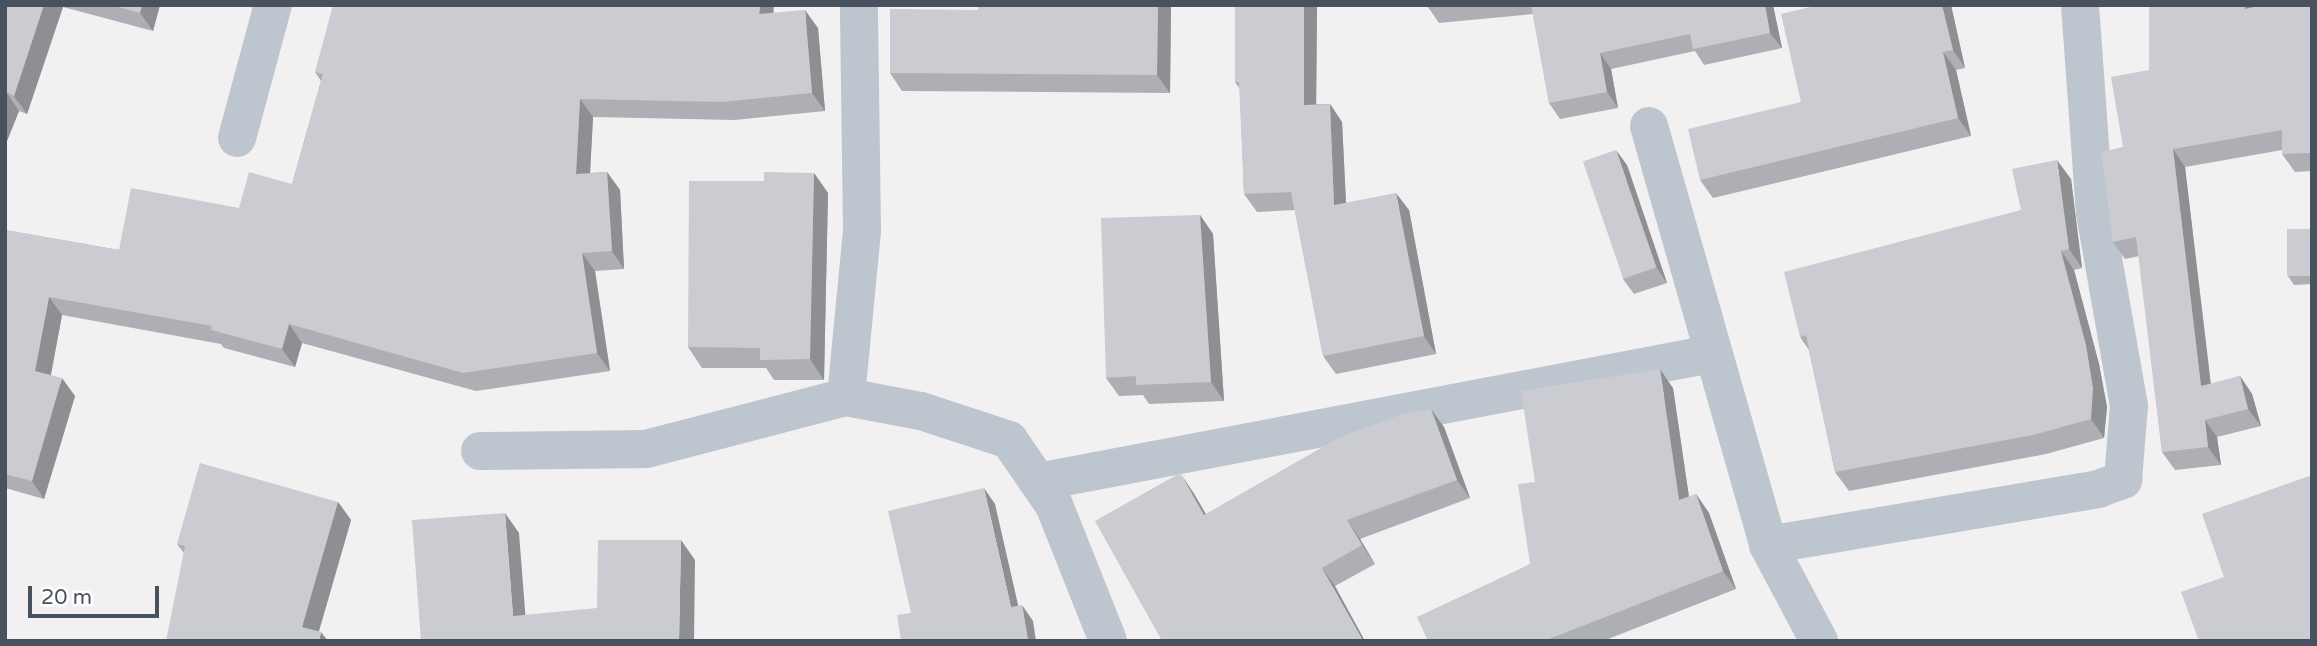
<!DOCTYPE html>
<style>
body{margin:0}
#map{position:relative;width:2317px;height:646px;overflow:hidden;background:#f2f0f0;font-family:"Varela Round",sans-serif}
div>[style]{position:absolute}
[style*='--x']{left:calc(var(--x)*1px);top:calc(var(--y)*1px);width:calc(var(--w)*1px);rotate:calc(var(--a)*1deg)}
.minor>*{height:38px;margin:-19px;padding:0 19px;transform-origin:19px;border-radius:19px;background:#bdc6cf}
.wall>*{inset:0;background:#aeafb5}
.shaded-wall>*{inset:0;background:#8d8f93}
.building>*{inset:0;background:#caccd2;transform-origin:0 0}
span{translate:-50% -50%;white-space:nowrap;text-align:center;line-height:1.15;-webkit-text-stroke:6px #fff;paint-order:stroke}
.frame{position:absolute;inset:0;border:7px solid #47525e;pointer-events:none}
.scale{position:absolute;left:28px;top:586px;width:131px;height:32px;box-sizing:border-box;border:4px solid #47525e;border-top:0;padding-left:9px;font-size:21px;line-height:24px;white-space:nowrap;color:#47525e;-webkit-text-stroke:5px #fff;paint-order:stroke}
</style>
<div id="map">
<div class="minor">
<i style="--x:1649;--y:126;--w:436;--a:74.1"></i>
<i style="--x:1768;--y:545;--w:109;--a:62"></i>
<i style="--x:237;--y:138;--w:138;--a:-74.9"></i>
<i style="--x:846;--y:397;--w:168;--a:-84.5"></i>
<i style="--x:862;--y:230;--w:225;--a:-90.8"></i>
<i style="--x:480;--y:451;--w:166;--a:-0.7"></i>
<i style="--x:646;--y:449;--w:207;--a:-14.6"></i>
<i style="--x:846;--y:397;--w:76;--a:10.6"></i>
<i style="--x:921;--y:411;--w:93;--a:18.2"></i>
<i style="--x:1009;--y:440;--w:79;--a:55.3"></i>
<i style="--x:1054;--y:505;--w:146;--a:68.3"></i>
<i style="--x:1038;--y:482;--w:685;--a:-10.77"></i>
<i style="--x:1768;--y:545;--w:335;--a:-9.6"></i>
<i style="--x:2098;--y:489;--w:27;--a:-20"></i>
<i style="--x:2123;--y:480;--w:74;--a:-85.4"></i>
<i style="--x:2129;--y:406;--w:195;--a:-100"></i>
<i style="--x:2095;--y:214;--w:210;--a:-94.1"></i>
</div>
<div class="wall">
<i style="clip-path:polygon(5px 5px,160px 5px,153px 31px,63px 7px,27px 114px,19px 111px,5px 146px)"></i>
<i style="clip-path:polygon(978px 5px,1171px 5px,1170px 93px,902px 91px,890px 73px,978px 10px)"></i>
<i style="clip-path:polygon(1235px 5px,1317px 5px,1316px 104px,1330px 104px,1342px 122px,1346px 203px,1409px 210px,1436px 354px,1336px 374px,1323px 356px,1295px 210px,1257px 212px,1244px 194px,1240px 89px,1235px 82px)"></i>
<i style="clip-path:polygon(1427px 5px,1773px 5px,1782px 48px,1704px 65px,1695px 51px,1611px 69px,1618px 108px,1560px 119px,1549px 103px,1533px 14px,1439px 23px,1428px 7px)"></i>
<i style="clip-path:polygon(1819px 5px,1951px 5px,1965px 68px,1956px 70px,1971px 136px,1713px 198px,1700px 180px,1801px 102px)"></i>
<i style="clip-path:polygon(2149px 5px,2258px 5px,2258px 6px,2312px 5px,2312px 171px,2295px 172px,2282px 154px,2282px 150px,2185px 167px,2211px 384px,2240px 376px,2252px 394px,2261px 426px,2217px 437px,2221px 465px,2175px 470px,2162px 452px,2139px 256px,2125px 259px,2113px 242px,2123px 147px,2149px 70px)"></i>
<i style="clip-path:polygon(774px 13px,818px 28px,825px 111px,735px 120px,593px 117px,590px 173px,607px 172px,620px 190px,624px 269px,595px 271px,610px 371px,476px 391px,302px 343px,295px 367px,224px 348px,221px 344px,62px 315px,51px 375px,75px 396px,44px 499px,5px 488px,5px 230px,119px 250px,239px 208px,292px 184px,321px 81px,315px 72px)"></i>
<i style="clip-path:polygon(1627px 165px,1667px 283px,1634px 294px,1623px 279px)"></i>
<i style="clip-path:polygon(814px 173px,828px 193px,824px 380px,774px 380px,766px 368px,702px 368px,688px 347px,764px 181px)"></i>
<i style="clip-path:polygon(2071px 179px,2082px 268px,2074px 270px,2099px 364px,2107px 407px,2104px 438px,2046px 454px,1849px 491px,1835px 472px,1809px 350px,1800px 337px,2021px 210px)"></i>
<i style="clip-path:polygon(1200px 215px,1213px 234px,1224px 401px,1149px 404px,1143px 395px,1119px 396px,1106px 378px)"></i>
<i style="clip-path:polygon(2312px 229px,2312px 284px,2294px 285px,2288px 276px)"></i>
<i style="clip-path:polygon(1673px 388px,1689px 497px,1696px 494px,1709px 513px,1736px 589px,1603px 641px,1428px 641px,1530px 564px,1535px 482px)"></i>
<i style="clip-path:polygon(1444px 427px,1470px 498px,1360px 539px,1375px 564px,1335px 586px,1162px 641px,1193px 492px,1206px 514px)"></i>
<i style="clip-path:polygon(338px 502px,351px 520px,319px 631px,184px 553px,177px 544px)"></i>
</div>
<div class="shaded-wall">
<i style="clip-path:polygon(44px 5px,61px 5px,63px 7px,27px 114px,14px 96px)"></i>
<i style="clip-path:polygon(142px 5px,160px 5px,153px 31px,140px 13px)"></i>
<i style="clip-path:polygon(760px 5px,774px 5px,772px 32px,759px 14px)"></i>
<i style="clip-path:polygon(1158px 5px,1171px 6px,1170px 93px,1157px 75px)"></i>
<i style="clip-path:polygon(1304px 5px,1317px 5px,1316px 123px,1304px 105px)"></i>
<i style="clip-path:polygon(1765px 5px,1773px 5px,1782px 48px,1770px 33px)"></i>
<i style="clip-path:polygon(1942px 5px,1951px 5px,1965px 68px,1953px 50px)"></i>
<i style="clip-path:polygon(2245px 5px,2258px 5px,2257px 27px,2245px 9px)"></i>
<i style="clip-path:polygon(805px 10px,818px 28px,825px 111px,812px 93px)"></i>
<i style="clip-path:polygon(1943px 52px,1956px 70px,1971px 136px,1958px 118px)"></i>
<i style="clip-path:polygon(1600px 53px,1611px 69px,1618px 108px,1607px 92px)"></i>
<i style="clip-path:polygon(6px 92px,19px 111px,5px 146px,5px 94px)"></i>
<i style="clip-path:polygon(580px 99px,593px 117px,589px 192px,576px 174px)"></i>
<i style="clip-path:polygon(1330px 104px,1342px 122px,1347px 223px,1334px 205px)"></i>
<i style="clip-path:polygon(2173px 149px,2185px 167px,2213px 404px,2201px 386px)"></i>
<i style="clip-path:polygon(1616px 150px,1627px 165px,1667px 283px,1656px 267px)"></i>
<i style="clip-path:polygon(2057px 160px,2071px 179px,2082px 268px,2069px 249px)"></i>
<i style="clip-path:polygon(607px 172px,620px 190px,624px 269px,612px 251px)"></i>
<i style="clip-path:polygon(814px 173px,828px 193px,824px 380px,810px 359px)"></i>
<i style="clip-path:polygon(1396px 193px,1409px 210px,1436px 354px,1424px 336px)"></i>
<i style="clip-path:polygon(1200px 215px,1213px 234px,1224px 401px,1211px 382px)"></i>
<i style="clip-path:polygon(2061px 251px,2074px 270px,2099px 364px,2107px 407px,2104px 438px,2091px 419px)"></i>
<i style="clip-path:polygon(582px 253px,595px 271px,610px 371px,597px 353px)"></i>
<i style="clip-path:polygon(49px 297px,62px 315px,48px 389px,35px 371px)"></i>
<i style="clip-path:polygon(289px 324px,302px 343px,295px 367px,282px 349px)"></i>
<i style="clip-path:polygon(1660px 369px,1673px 388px,1692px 518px,1679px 500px)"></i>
<i style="clip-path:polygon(2240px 376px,2252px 394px,2261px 426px,2248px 409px)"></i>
<i style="clip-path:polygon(62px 378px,75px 396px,44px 499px,32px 481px)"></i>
<i style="clip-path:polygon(1431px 409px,1444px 427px,1470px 498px,1457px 480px)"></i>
<i style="clip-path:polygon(2205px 420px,2217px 437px,2221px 465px,2208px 447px)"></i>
<i style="clip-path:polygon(1180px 473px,1193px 492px,1217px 534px,1204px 515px)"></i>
<i style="clip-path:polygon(984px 488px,995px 504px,1022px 622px,1011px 607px)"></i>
<i style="clip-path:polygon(1696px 494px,1709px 513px,1736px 589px,1723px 571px)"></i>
<i style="clip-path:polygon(338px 502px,351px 520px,316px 641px,302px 627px)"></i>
<i style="clip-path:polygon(505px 513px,519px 533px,527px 636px,513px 616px)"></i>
<i style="clip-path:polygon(1347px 520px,1360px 539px,1375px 564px,1362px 545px)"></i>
<i style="clip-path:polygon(681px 540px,695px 560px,694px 641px,679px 641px)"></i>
<i style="clip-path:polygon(1322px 568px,1335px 586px,1365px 641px,1363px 641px)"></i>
<i style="clip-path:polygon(1022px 605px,1033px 621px,1036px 641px,1028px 641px)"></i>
<i style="clip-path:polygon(321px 632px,328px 641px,319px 641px)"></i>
</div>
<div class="building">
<i style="clip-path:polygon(5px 5px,44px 5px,14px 96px,6px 92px,5px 94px)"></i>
<i style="clip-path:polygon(111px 5px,142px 5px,140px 13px)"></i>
<i style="clip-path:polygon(333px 5px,760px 5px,759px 14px,805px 10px,812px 93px,723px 102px,580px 99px,576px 174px,607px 172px,612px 251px,582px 253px,597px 353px,463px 373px,289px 324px,282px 349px,211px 330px,212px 326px,49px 297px,35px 371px,62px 378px,32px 481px,5px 474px,5px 230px,119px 250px,131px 188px,239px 208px,249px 172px,292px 184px,323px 74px,315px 72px)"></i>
<i style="clip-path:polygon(978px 5px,1158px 5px,1157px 75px,890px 73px,890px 9px,978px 10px)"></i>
<i style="clip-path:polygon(1235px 5px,1304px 5px,1304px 105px,1330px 104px,1334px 205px,1396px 193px,1424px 336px,1323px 356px,1291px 192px,1244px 194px,1239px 82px,1235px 82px)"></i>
<i style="clip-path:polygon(1427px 5px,1449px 5px,1428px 7px)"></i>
<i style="clip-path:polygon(1531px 5px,1765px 5px,1770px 33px,1693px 49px,1690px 34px,1600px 53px,1607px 92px,1549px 103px)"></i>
<i style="clip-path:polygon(1819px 5px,1942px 5px,1953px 50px,1943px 52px,1958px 118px,1700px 180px,1688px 129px,1801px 102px,1781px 14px)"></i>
<i style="clip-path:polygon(2149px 5px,2245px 5px,2245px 9px,2262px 5px,2312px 5px,2312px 153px,2282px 154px,2282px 130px,2173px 149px,2201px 386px,2240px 376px,2248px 409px,2205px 420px,2208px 447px,2162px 452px,2136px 237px,2113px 242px,2101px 152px,2123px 147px,2111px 77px,2149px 70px)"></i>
<i style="left:1616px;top:150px;width:124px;height:35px;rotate:71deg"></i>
<i style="clip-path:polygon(2057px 160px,2069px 249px,2061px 251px,2086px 345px,2093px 388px,2091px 419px,2033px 435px,1835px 472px,1806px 335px,1800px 337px,1784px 272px,2021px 210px,2012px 169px)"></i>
<i style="clip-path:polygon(764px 172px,814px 173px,810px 359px,760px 360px,760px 348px,688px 347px,689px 181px,764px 181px)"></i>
<i style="clip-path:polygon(1200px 215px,1211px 382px,1136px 385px,1136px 376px,1106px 378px,1101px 218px)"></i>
<i style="left:2287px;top:229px;width:25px;height:47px"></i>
<i style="clip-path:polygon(1660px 369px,1679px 500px,1696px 494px,1723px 571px,1544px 641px,1428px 641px,1417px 617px,1530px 564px,1518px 484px,1535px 482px,1521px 391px)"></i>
<i style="clip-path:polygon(1431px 409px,1457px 480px,1347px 520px,1362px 545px,1322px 568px,1363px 641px,1162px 641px,1095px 521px,1180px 473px,1204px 515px,1340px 437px,1400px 415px)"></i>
<i style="clip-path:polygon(200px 463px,338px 502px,302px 627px,321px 632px,319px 641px,166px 641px,185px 546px,177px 544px)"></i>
<i style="clip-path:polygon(2312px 475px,2312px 641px,2199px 641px,2181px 592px,2224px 577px,2202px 514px)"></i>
<i style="clip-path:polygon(984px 488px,1011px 607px,1022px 605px,1028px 641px,901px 641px,897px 615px,911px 613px,888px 511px)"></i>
<i style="clip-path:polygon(505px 513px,513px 616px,597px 608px,598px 540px,681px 540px,679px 641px,421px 641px,412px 520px)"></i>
</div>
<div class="frame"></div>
<div class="scale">20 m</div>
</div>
